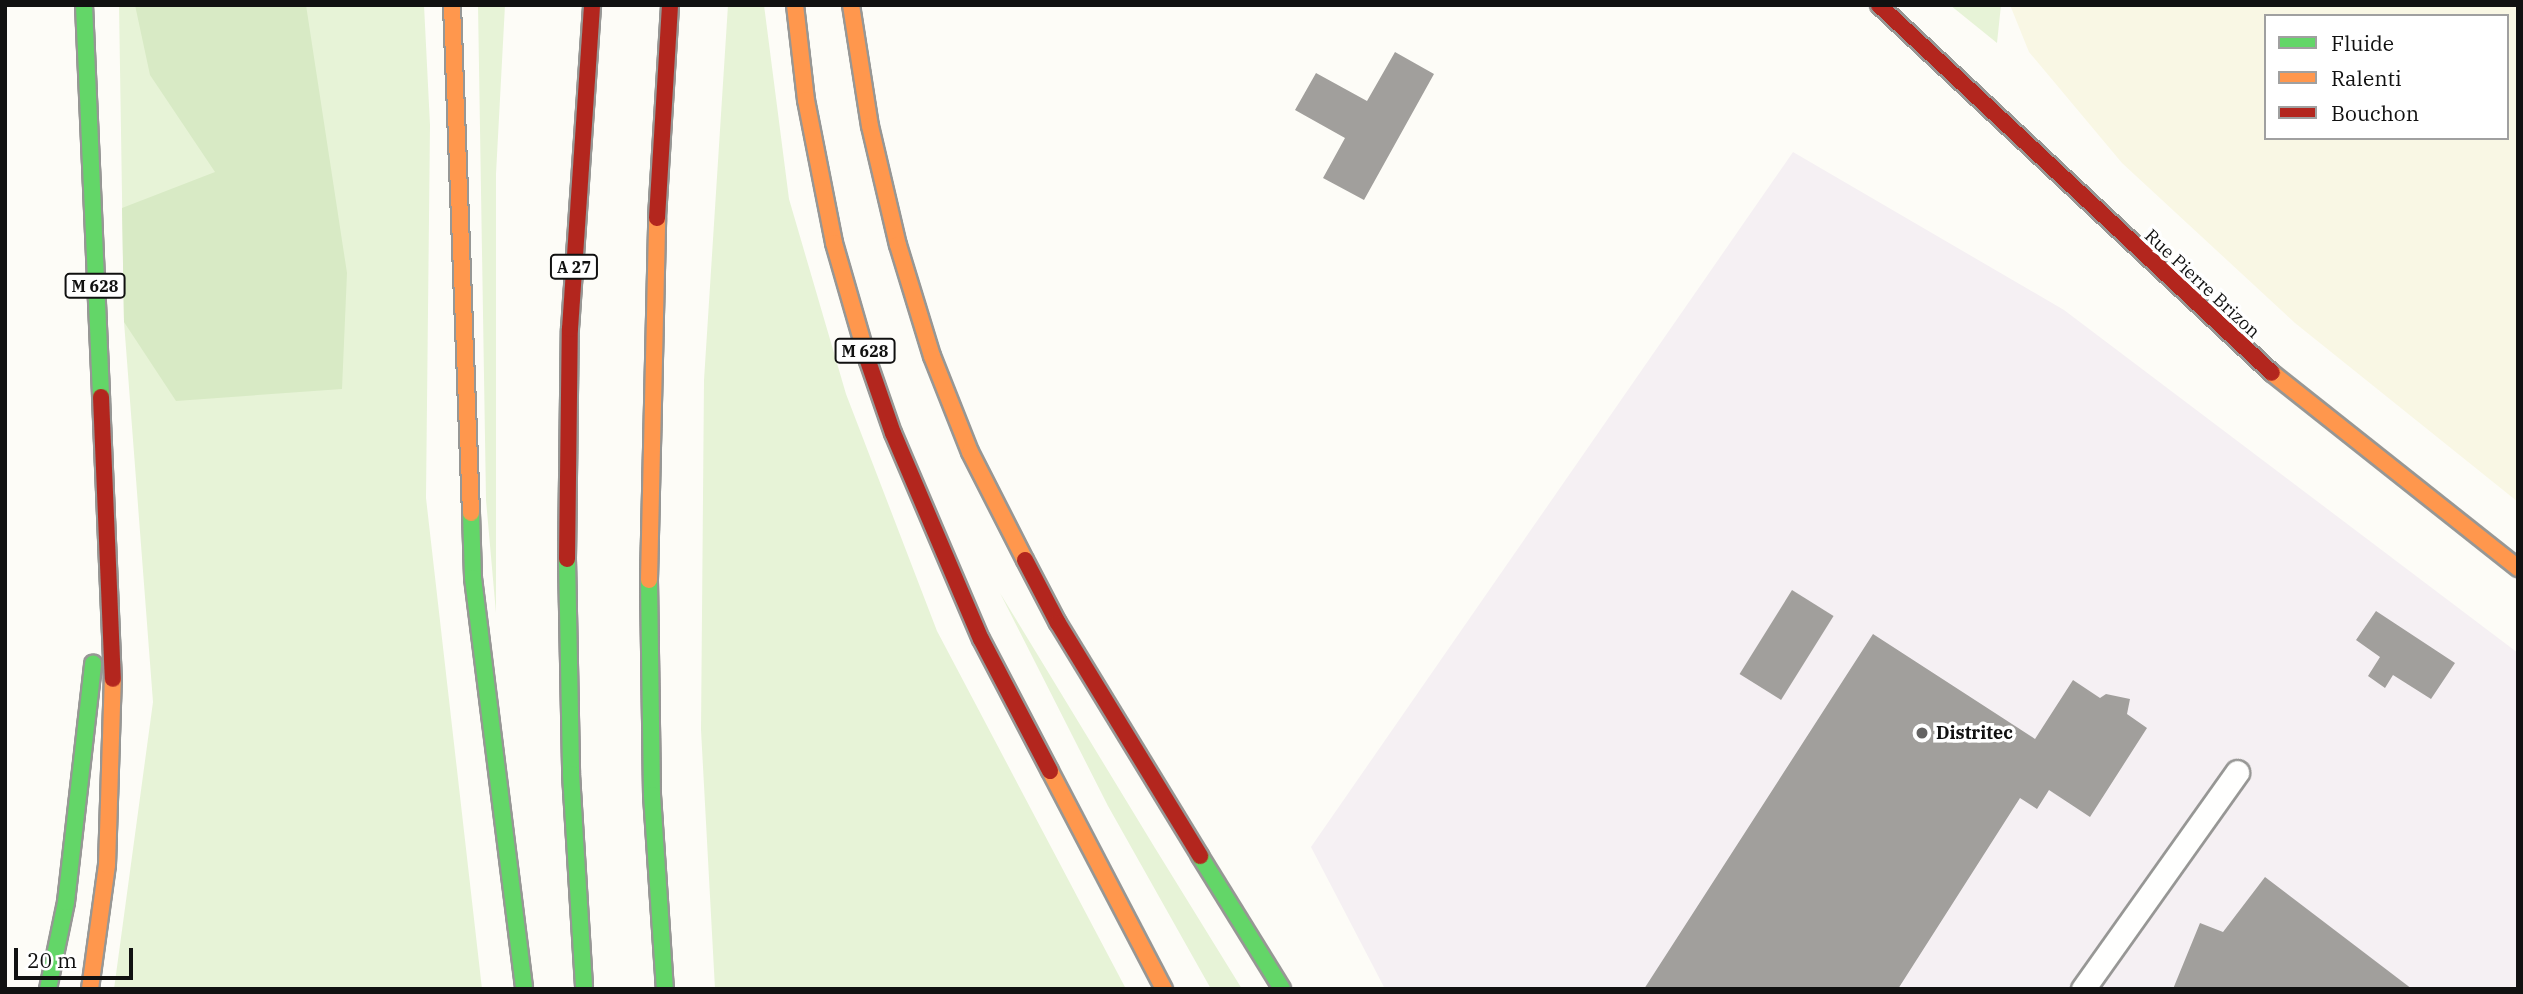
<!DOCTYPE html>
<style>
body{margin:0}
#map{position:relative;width:2523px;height:994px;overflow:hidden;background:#fdfcf7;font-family:"IBM Plex Serif",serif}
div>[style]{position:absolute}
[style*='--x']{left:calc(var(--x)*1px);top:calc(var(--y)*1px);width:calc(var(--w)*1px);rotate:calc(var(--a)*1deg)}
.industrial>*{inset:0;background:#f5f0f3}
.farmland>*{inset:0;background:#f9f7e4}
.green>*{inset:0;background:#e7f3d7}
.forest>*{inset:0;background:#d8eac5}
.building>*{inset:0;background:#a19f9c;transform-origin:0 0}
.roads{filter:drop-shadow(2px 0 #979795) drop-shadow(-2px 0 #979795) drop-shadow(0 2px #979795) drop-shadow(0 -2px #979795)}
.lane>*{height:23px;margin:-11.5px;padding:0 11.5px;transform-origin:11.5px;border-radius:11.5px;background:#fffffe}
.fast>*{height:16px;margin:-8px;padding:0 8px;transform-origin:8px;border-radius:8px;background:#63d668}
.slow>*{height:16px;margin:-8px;padding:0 8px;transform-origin:8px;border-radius:8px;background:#ff974d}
.jam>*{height:16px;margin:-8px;padding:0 8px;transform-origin:8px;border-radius:8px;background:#b3261e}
.dots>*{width:19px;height:19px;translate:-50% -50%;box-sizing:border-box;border:4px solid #fff;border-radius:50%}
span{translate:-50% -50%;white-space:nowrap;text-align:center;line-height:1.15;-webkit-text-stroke:7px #fff;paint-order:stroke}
.shield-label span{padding:2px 5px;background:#fff;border:2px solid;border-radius:5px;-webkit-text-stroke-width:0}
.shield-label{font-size:16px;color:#111;font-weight:700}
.street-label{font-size:18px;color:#111}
.poi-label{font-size:18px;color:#111;font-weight:700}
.left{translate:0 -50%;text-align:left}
.frame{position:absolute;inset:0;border:7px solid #111;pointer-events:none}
.legend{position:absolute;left:2264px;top:14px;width:245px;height:126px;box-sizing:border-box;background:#fff;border:2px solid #a0a0a0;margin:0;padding:9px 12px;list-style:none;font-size:21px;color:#111}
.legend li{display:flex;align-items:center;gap:14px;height:35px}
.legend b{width:35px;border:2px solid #a0a0a0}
.scale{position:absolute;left:14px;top:948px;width:119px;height:32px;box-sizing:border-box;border:4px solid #111;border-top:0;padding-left:9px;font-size:21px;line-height:24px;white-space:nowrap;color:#111;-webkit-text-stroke:5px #fff;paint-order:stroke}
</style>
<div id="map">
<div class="industrial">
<i style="clip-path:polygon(1793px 152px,2064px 310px,2518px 653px,2518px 989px,1385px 989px,1311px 847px)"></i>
</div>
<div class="farmland">
<i style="clip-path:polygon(evenodd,2010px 5px,2518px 5px,2518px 502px,2295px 323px,2122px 163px,2029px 52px,2010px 5px,2266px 16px,2507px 16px,2507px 138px,2266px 138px,2266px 16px)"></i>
</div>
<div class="green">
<i style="clip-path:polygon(119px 5px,424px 5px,430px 125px,426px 498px,482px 989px,114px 989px,153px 702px,124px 322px)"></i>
<i style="clip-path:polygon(478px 5px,505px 5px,496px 174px,496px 613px,486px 500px)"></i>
<i style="clip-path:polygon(728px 5px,764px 5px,789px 199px,846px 394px,937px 631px,1126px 989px,715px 989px,701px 730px,704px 380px)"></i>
<i style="clip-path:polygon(1950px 5px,2001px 5px,1997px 43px)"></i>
<i style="clip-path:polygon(1000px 593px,1155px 848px,1242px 989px,1211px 989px,1108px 806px)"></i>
</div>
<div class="forest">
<i style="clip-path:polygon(135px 5px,306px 5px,347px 273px,342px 389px,176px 401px,124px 322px,122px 208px,215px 172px,150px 75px)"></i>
</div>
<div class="building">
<i style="clip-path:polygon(1395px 52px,1434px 74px,1364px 200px,1323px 178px,1345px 138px,1295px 110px,1316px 73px,1367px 101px)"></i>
<i style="left:1792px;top:590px;width:49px;height:99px;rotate:32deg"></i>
<i style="clip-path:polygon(2376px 611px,2455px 663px,2431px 699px,2393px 675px,2385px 688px,2368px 676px,2380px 657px,2356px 640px)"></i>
<i style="clip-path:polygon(1873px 634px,2035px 739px,2073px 680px,2100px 698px,2106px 694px,2130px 699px,2127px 714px,2147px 728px,2090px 817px,2049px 790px,2037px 809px,2020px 798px,1898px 989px,1644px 989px)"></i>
<i style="clip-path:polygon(2265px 877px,2412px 989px,2173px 989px,2200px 923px,2223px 932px)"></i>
</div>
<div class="roads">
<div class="lane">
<i style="--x:2083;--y:989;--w:266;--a:-54.6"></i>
</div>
<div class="fast">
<i style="--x:84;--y:5;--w:392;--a:87.5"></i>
<i style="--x:471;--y:513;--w:65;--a:88.2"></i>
<i style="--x:473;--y:578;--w:414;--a:82.9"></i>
<i style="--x:567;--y:559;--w:215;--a:88.9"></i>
<i style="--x:571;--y:774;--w:215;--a:86.5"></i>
<i style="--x:649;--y:580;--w:215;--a:89.2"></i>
<i style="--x:652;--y:795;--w:194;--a:86.2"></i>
<i style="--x:1200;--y:856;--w:156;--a:58.3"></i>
<i style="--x:48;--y:989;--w:89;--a:-78.3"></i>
<i style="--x:66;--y:902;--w:240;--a:-83.5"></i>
</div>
<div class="slow">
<i style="--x:452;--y:5;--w:508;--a:87.86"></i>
<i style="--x:795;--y:5;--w:96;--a:83.4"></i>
<i style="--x:806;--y:100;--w:146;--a:78.9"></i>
<i style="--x:834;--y:243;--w:123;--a:73.9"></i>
<i style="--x:851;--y:5;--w:122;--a:81.1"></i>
<i style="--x:870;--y:126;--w:122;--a:76.8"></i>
<i style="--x:898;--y:245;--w:116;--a:73"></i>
<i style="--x:932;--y:356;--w:103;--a:68.4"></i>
<i style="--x:970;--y:452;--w:121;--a:63"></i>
<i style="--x:2272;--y:373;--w:314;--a:38.4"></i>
<i style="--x:649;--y:580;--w:362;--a:-88.7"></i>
<i style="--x:1050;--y:771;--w:246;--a:62.4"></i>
<i style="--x:90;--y:989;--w:125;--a:-82.2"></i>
<i style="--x:107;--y:865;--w:186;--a:-88.2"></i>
</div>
<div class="jam">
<i style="--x:1879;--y:5;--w:538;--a:43.12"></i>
<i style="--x:657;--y:218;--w:213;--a:-86.5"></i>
<i style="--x:868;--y:361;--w:76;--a:70.9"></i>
<i style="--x:893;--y:433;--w:224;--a:66.9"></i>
<i style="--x:981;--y:639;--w:149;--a:62.4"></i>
<i style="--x:101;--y:397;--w:282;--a:87.6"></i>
<i style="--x:567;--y:559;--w:230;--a:-89.3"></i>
<i style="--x:570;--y:329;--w:325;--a:-86.1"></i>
<i style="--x:1025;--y:560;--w:71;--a:62.4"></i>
<i style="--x:1058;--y:623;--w:273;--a:58.6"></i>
</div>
</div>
<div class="dots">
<i style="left:1922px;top:733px;background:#646362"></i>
</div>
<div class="shield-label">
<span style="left:574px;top:267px">A 27</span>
<span style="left:95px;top:286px">M 628</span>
<span style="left:865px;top:351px">M 628</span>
</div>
<div class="street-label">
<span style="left:2202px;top:284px;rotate:43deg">Rue Pierre Brizon</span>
</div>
<div class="poi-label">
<span class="left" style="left:1936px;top:733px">Distritec</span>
</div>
<div class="frame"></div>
<ul class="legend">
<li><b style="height:9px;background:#63d668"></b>Fluide</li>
<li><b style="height:9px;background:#ff974d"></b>Ralenti</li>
<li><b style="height:9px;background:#b3261e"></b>Bouchon</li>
</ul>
<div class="scale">20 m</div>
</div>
